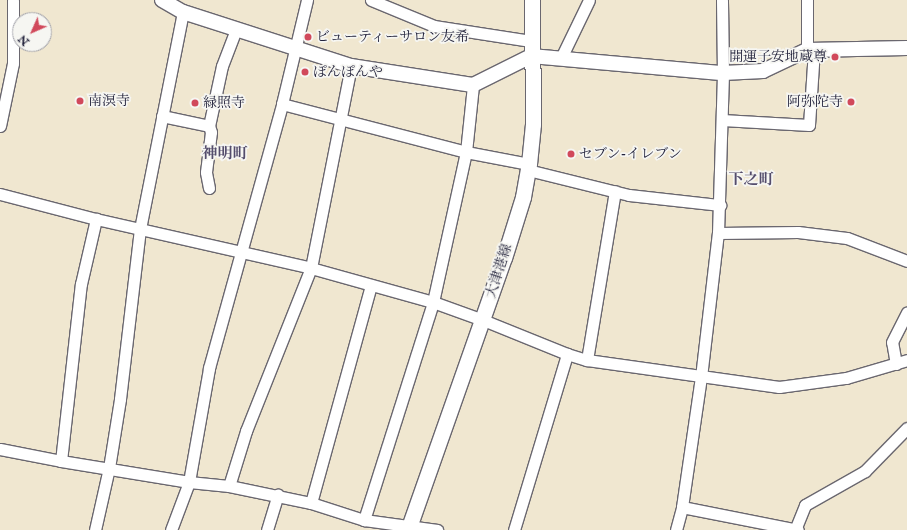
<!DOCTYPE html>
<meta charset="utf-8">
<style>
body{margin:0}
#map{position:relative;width:907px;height:530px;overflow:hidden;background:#f0e7d0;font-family:"IM FELL Double Pica","Noto Serif JP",serif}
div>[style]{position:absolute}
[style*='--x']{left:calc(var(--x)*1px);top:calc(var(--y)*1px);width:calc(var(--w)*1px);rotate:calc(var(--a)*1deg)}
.roads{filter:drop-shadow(1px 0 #6a676f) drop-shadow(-1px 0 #6a676f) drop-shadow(0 1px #6a676f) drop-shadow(0 -1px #6a676f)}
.minor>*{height:11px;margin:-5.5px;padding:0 5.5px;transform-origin:5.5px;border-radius:5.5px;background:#fff}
.tertiary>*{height:14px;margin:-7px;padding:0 7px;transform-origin:7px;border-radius:7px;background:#fff}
.secondary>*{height:15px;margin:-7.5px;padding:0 7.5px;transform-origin:7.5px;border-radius:7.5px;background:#fff}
.dots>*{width:11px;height:11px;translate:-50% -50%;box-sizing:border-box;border:2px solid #f6f6f2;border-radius:50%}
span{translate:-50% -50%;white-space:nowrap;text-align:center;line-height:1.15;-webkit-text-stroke:3.5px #f6f6f2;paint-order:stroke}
.poi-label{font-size:14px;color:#22223b}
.left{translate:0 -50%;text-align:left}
.right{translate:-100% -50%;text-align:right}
.street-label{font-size:14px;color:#22223b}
.neighbourhood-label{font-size:15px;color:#544d6c;font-weight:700}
.north{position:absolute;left:12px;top:12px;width:40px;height:40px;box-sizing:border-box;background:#f6f6f2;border:1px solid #a1a1a9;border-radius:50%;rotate:225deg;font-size:11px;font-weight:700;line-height:16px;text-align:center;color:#22223b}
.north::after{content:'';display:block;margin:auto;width:14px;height:18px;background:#d1495b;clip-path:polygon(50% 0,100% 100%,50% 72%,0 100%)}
</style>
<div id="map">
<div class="roads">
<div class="minor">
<i style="--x:371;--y:0;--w:68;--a:22.4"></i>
<i style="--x:434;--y:26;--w:98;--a:8.8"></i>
<i style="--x:807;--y:50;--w:50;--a:-90"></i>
<i style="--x:561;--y:58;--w:64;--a:-64.2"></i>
<i style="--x:282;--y:104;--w:190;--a:14.6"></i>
<i style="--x:466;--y:152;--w:64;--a:10.8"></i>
<i style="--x:162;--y:116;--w:48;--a:12"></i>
<i style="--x:722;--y:120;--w:87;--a:3.3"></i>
<i style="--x:809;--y:125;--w:76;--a:-86.2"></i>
<i style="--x:0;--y:126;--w:64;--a:-78.3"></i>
<i style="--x:13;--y:63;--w:63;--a:-90"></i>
<i style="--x:528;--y:170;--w:104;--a:13.9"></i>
<i style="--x:629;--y:195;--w:92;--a:6.3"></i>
<i style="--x:209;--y:188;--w:16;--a:-101"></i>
<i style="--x:206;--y:172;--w:40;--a:-82.9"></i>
<i style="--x:211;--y:132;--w:6;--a:-108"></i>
<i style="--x:209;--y:126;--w:61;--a:-77.8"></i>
<i style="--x:222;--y:66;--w:39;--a:-69"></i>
<i style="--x:0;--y:194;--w:99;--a:14.6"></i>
<i style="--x:96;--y:219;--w:221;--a:12.8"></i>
<i style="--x:311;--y:268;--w:127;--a:15.6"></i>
<i style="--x:433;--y:302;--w:53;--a:19.8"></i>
<i style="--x:483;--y:320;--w:91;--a:22"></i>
<i style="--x:567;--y:354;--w:21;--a:17"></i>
<i style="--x:587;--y:360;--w:194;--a:8"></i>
<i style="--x:779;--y:387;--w:68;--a:-7.7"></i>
<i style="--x:846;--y:378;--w:64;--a:-16.4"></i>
<i style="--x:718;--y:233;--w:80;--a:-0.7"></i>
<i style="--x:798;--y:232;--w:49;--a:7"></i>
<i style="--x:847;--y:238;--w:64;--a:21"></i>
<i style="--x:587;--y:360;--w:171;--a:-80.6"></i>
<i style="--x:896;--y:364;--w:22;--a:-100"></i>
<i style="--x:892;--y:342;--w:33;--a:-63"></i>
<i style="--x:0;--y:449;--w:62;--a:11.1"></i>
<i style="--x:61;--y:461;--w:130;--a:9.3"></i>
<i style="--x:189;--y:482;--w:40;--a:5.7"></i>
<i style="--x:229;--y:486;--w:84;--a:11.7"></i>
<i style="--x:311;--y:503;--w:56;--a:17.8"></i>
<i style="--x:364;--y:520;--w:74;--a:7.8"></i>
<i style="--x:61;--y:461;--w:178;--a:-83.6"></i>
<i style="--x:81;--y:284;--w:67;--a:-77"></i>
<i style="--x:229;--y:486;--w:58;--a:-72.8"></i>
<i style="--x:246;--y:431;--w:175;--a:-68.3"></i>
<i style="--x:311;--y:268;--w:206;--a:-78.8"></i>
<i style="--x:311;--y:503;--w:226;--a:-74.6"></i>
<i style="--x:682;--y:507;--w:118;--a:11.2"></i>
<i style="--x:364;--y:520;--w:229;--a:-72.4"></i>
<i style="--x:433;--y:302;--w:154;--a:-77.6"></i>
<i style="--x:466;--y:152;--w:67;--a:-84"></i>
<i style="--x:95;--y:530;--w:64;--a:-77.3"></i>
<i style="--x:109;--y:468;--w:70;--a:-80.9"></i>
<i style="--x:120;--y:399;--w:171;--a:-83.3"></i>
<i style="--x:140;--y:229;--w:221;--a:-78.8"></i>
<i style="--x:171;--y:530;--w:51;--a:-69.4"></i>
<i style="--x:189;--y:482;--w:116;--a:-80"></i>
<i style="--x:209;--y:368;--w:274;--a:-74.5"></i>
<i style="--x:282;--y:104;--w:107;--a:-76.5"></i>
<i style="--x:267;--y:530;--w:37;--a:-73"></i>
<i style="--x:514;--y:530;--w:184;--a:-73.2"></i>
<i style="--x:676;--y:530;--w:24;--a:-75"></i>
<i style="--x:682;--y:507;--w:131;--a:-81.7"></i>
<i style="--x:701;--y:377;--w:145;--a:-83.3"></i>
<i style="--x:718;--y:233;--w:160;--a:-88.2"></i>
<i style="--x:723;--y:73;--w:73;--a:-90.8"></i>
<i style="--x:795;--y:530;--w:27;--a:-68"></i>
<i style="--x:805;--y:505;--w:69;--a:-29.5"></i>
<i style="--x:865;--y:471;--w:60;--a:-45.7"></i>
</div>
<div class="tertiary">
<i style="--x:162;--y:0;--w:24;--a:30"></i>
<i style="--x:183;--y:12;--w:176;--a:17.8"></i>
<i style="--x:351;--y:66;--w:123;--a:8.9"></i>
<i style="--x:473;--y:85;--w:65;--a:-26.6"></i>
<i style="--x:531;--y:56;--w:193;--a:5.1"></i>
<i style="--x:723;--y:73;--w:40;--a:-2.9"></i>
<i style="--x:763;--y:71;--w:49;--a:-25.5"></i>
<i style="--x:807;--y:50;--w:100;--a:-1.1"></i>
</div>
<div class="secondary">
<i style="--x:408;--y:530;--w:288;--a:-70.6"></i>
<i style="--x:504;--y:258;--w:64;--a:-72.7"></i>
<i style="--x:523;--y:197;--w:34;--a:-80"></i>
<i style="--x:529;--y:164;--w:40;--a:-84.3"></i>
<i style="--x:533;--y:124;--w:124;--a:-90.5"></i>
</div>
</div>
<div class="dots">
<i style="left:308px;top:37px;background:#d1495b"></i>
<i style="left:835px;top:57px;background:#d1495b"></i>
<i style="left:305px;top:72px;background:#d1495b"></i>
<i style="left:80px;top:101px;background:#d1495b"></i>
<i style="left:851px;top:102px;background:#d1495b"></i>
<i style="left:195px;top:103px;background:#d1495b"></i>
<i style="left:571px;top:154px;background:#d1495b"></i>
</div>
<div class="poi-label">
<span class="left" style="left:316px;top:37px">ビューティーサロン友希</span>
<span class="right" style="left:827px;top:57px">開運子安地蔵尊</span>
<span class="left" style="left:313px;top:72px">ぽんぽんや</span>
<span class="left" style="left:88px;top:101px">南溟寺</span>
<span class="right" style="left:843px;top:102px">阿弥陀寺</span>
<span class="left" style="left:203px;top:103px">緑照寺</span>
<span class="left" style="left:579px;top:154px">セブン-イレブン</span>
</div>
<div class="street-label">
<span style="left:499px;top:271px;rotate:-72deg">大津港線</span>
</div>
<div class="neighbourhood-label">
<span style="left:225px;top:154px">神明町</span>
<span style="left:751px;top:180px">下之町</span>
</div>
<div class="north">N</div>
</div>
